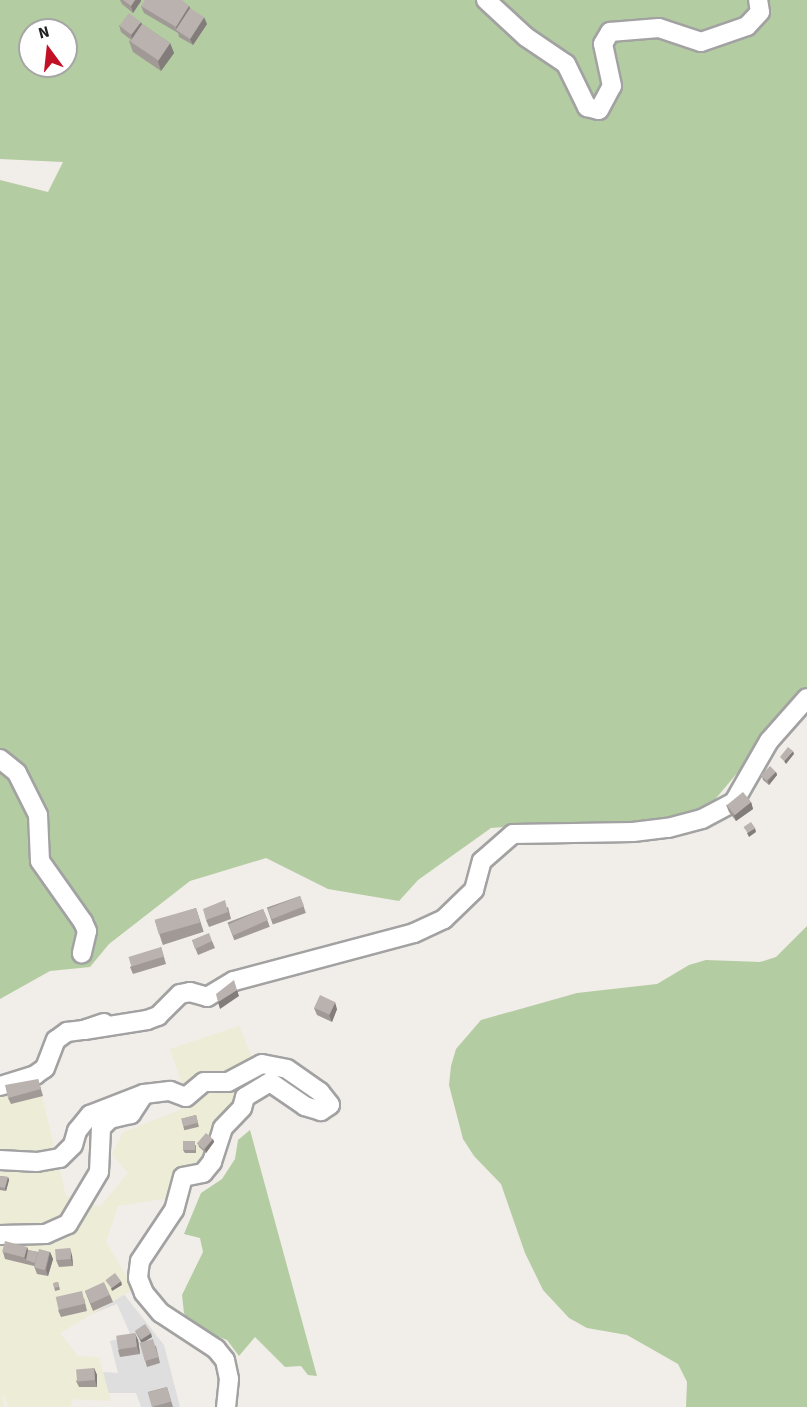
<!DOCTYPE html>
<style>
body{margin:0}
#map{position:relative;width:807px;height:1407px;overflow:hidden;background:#f1ede9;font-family:"Source Sans 3",sans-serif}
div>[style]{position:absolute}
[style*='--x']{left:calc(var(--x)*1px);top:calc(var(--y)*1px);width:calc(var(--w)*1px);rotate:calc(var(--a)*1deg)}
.residential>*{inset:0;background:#dfdede}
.farmland>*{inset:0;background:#edecd6}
.forest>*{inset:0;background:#b3cca1}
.roads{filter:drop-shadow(2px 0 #a2a2a2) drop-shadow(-2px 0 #a2a2a2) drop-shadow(0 2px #a2a2a2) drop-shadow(0 -2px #a2a2a2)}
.minor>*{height:18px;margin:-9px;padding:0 9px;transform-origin:9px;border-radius:9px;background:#fff}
.wall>*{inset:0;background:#a09996;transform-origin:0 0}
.shaded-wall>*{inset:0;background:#827d7a}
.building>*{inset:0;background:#bab2ae;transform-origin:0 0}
span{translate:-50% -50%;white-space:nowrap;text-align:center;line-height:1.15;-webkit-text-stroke:4.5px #fff;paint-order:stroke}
.north{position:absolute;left:18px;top:18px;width:60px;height:60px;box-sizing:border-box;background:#fff;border:2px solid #a6a6a6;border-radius:50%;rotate:345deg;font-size:16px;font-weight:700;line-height:24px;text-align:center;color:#212121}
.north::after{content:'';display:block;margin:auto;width:21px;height:27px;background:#c21126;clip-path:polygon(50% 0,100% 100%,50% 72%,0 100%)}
</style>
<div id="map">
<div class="residential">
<i style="clip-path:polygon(123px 1293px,164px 1345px,180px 1407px,141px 1407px,136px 1393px,75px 1393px,75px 1370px,118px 1373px,110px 1341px,131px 1336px,117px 1304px,58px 1327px)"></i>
</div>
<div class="farmland">
<i style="clip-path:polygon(239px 1026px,255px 1064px,229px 1083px,241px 1119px,169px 1198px,118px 1206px,106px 1242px,134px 1289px,60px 1333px,78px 1356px,99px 1357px,111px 1401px,73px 1399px,70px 1407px,8px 1407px,3px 1391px,4px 1407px,0 1407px,0 1087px,37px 1075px,66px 1196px,100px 1207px,128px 1173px,112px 1154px,123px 1132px,190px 1106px,170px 1049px)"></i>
</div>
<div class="forest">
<i style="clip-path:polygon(evenodd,0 0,807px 0,807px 690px,712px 803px,650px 827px,544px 824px,491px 828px,418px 880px,399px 901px,328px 889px,266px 858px,190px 881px,109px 944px,90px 967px,50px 971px,0 999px,0 180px,48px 192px,63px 162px,0 159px,0 0,30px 30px,66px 30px,66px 66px,30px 66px,30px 30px)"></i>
<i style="clip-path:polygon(807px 926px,807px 1407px,686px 1407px,687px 1382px,678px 1364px,627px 1335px,587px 1328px,569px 1318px,543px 1290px,525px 1253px,501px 1184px,474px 1156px,463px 1139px,449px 1085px,451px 1066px,456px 1049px,481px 1020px,577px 993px,657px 984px,689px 965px,706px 960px,760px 962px,776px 957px)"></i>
<i style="clip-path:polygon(250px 1130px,317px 1376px,308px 1375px,301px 1366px,285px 1367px,255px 1337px,239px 1356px,227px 1340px,219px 1337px,209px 1351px,184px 1313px,182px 1295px,203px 1252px,200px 1238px,184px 1234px,201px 1193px,222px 1179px,235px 1159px,238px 1140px)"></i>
</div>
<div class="roads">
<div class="minor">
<i style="--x:486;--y:0;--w:54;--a:42.8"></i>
<i style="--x:526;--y:37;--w:48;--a:34"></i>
<i style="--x:566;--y:64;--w:48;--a:64"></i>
<i style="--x:587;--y:107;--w:12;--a:14"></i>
<i style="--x:599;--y:110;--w:27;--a:-62"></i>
<i style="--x:612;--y:86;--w:43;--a:-102.1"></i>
<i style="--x:603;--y:44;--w:14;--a:-60"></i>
<i style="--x:610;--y:32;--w:49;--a:-4.7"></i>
<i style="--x:659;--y:28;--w:44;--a:18.4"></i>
<i style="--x:701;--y:42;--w:49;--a:-19.2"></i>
<i style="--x:747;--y:26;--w:19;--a:-47"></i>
<i style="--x:760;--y:12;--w:12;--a:-99"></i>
<i style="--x:0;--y:759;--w:22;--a:39"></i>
<i style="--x:17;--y:773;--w:47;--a:63.4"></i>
<i style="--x:38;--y:815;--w:46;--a:87.5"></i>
<i style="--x:40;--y:861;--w:75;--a:54.8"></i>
<i style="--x:83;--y:922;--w:10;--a:66"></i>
<i style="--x:87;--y:931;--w:23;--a:103"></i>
<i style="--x:104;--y:1023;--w:21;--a:161"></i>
<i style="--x:84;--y:1030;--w:64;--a:-9"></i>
<i style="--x:147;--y:1020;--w:12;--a:-20"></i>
<i style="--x:158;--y:1016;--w:31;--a:-45"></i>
<i style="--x:180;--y:994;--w:10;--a:-11"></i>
<i style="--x:190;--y:992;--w:18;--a:16"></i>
<i style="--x:207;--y:997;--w:31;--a:-31"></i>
<i style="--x:234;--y:981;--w:186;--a:-14.9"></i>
<i style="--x:414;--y:933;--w:33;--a:-25"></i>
<i style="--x:444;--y:919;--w:42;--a:-44"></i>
<i style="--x:474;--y:890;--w:30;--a:-75"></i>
<i style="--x:482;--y:861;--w:41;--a:-41.1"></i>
<i style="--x:513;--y:834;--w:120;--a:-1"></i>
<i style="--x:633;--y:832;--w:35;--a:-7"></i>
<i style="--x:668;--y:828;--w:35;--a:-15"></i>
<i style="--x:702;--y:819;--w:36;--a:-28"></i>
<i style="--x:734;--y:802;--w:70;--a:-60.2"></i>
<i style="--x:769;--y:741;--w:57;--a:-48.5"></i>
<i style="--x:0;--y:1086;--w:37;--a:-17"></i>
<i style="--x:35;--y:1075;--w:12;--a:-35"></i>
<i style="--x:45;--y:1068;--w:30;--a:-69"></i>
<i style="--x:56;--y:1040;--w:14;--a:-36"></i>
<i style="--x:67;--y:1032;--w:17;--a:-7"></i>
<i style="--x:144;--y:1094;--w:26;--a:-7"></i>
<i style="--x:170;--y:1091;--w:17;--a:21"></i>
<i style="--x:186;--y:1097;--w:23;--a:-40"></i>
<i style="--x:204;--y:1082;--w:24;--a:0"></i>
<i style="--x:228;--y:1082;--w:38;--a:-28"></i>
<i style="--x:262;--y:1064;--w:25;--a:11"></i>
<i style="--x:287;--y:1069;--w:40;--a:34.9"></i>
<i style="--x:320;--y:1092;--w:16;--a:52"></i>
<i style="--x:330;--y:1105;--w:11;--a:146"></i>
<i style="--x:321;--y:1111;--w:17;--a:-163"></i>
<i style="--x:305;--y:1106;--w:42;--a:-145.6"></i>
<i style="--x:270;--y:1082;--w:29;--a:149"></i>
<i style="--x:245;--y:1097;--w:11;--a:105"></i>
<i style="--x:242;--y:1108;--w:28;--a:134"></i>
<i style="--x:223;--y:1128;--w:36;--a:108"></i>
<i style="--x:212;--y:1162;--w:14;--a:129"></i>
<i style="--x:203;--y:1173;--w:20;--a:169"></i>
<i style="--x:183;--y:1177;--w:34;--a:105"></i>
<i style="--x:174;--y:1210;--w:61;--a:123.7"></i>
<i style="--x:140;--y:1261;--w:17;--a:97"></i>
<i style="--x:138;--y:1278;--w:16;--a:68"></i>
<i style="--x:144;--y:1293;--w:26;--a:50"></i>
<i style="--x:161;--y:1313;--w:66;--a:33.2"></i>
<i style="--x:216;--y:1349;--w:14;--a:51"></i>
<i style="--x:225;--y:1360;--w:19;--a:78"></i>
<i style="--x:229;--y:1379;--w:28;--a:96"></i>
<i style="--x:0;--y:1160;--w:37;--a:3"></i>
<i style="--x:37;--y:1162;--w:23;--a:-10"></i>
<i style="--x:60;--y:1158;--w:18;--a:-45"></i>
<i style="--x:73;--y:1145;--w:15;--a:-74"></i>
<i style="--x:77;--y:1131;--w:21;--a:-51"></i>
<i style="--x:90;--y:1115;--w:58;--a:-21.3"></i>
<i style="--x:144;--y:1094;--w:24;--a:123"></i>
<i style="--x:131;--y:1114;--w:22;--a:167"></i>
<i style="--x:110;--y:1119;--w:13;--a:135"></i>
<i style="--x:101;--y:1128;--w:44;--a:92.6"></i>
<i style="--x:99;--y:1172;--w:61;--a:120.8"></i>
<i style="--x:68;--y:1224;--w:24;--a:156"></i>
<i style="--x:46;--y:1234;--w:46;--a:178.8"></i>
</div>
</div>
<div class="wall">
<i style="clip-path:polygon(120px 0,141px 0,141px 1px,133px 13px,122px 4px)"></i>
<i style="clip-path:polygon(141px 6px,189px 6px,190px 8px,207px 24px,193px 45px,179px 37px,178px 33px,144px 13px)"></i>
<i style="clip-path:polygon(142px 24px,170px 43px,174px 53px,161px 71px,133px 52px,129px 41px,131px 40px,121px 32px,119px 25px)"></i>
<i style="clip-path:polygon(776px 772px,777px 775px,769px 785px,763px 780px,762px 776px)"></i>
<i style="clip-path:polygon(751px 802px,753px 809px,736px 821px,729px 812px,726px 805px)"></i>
<i style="left:300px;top:896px;width:18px;height:35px;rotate:71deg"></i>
<i style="clip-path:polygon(228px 907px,231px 919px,209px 927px,206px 920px)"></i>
<i style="left:196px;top:908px;width:25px;height:43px;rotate:72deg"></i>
<i style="left:263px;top:909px;width:19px;height:38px;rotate:69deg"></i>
<i style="clip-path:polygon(192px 940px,212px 941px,215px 948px,198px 955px)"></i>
<i style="clip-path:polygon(161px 947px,166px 964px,133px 974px,130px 967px)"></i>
<i style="clip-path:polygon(314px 1008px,337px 1009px,332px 1022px,317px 1015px)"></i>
<i style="clip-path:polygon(38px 1079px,43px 1096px,11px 1104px,8px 1098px)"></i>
<i style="left:196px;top:1115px;width:12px;height:15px;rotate:76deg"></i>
<i style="clip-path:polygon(213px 1139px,214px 1142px,206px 1153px,199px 1147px,198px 1144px)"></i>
<i style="clip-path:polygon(196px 1145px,196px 1153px,185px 1153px,183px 1150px)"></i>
<i style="clip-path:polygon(0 1176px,8px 1177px,9px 1180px,6px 1191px,0 1190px)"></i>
<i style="clip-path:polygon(27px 1247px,28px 1250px,38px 1252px,50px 1252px,53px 1259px,48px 1276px,37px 1274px,34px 1266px,5px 1259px,3px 1252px)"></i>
<i style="clip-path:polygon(72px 1255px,73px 1266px,59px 1267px,56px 1260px)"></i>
<i style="left:58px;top:1282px;width:8px;height:5px;rotate:76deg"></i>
<i style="clip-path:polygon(85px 1291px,110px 1295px,113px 1302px,93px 1311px)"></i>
<i style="clip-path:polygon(84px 1298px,87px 1311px,61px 1317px,58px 1310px)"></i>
<i style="clip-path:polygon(135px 1331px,152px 1337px,144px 1342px,156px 1346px,160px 1363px,147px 1367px,145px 1360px,141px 1342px)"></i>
<i style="clip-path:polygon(138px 1340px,140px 1354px,120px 1357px,118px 1350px)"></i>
<i style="clip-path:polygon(94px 1368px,97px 1375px,97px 1387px,79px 1387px,76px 1381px)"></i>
<i style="clip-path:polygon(167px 1387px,173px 1407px,153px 1407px,148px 1392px)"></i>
</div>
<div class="shaded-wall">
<i style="clip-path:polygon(135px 0,141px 0,141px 1px,133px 13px,131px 6px)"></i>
<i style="clip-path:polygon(189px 6px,192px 12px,177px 31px,176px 27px)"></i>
<i style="clip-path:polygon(204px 17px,207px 24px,193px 45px,190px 39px)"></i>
<i style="clip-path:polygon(141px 22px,144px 29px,133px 42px,131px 35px)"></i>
<i style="clip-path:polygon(170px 43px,174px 53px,161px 71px,158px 61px)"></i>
<i style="clip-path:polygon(793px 751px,794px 754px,786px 764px,784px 761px)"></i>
<i style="clip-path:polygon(776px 772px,777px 775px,769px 785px,768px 781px)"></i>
<i style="clip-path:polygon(751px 802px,753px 809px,736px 821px,734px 815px)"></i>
<i style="clip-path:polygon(755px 828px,756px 832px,749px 837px,747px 833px)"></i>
<i style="clip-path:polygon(237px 990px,239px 996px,220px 1009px,218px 1002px)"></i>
<i style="clip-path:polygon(335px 1002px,337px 1009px,332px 1022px,329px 1015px)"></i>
<i style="clip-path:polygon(213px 1139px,214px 1142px,206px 1153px,205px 1149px)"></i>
<i style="clip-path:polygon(8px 1177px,9px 1180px,6px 1191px,5px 1188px)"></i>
<i style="clip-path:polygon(27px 1247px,29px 1253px,26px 1260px,24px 1257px)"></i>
<i style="clip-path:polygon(70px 1248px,72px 1255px,73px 1266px,71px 1259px)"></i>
<i style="clip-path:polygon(50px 1252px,53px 1259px,48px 1276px,46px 1270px)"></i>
<i style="clip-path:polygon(121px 1281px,122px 1285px,112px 1291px,111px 1288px)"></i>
<i style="clip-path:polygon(135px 1333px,138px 1340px,140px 1354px,137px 1347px)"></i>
<i style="clip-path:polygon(151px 1333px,152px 1337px,142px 1343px,140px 1340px)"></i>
<i style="clip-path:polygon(94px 1368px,97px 1375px,97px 1387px,95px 1380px)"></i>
</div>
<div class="building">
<i style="clip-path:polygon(123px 0,135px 0,131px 6px)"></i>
<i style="clip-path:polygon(145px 0,182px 0,189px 6px,176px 27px,141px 6px)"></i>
<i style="left:190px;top:8px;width:17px;height:26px;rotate:33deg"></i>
<i style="left:129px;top:13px;width:15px;height:16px;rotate:37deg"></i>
<i style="left:142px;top:24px;width:34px;height:21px;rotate:34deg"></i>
<i style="clip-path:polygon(788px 747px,793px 751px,784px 761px,780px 757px)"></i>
<i style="left:770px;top:766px;width:8px;height:13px;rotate:45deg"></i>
<i style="left:743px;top:792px;width:13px;height:21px;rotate:51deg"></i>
<i style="left:751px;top:822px;width:7px;height:9px;rotate:56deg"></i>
<i style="left:300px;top:896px;width:11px;height:35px;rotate:68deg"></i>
<i style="clip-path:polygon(225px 900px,228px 912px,206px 920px,203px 909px)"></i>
<i style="left:196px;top:908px;width:15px;height:43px;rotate:74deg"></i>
<i style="left:263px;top:909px;width:12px;height:38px;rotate:66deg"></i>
<i style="clip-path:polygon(209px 933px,212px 941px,195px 949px,192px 940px)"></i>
<i style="left:161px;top:947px;width:10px;height:34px;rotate:73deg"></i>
<i style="clip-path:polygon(234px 980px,237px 990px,218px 1002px,216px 994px)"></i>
<i style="left:320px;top:995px;width:17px;height:14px;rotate:25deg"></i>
<i style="clip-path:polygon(38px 1079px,41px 1089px,8px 1098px,5px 1085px)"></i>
<i style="left:196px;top:1115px;width:8px;height:15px;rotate:76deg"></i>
<i style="left:206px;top:1133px;width:9px;height:14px;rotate:41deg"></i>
<i style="left:183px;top:1141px;width:12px;height:9px"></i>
<i style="clip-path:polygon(0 1176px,8px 1177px,5px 1188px,0 1187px)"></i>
<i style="left:5px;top:1241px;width:23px;height:11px;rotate:15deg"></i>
<i style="left:70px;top:1248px;width:11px;height:15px;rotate:85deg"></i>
<i style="left:39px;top:1249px;width:11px;height:19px;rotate:15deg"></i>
<i style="clip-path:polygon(28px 1250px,38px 1252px,35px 1263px,26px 1260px)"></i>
<i style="left:115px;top:1273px;width:10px;height:12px;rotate:53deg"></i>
<i style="left:58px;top:1282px;width:5px;height:5px;rotate:79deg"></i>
<i style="left:104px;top:1282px;width:14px;height:21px;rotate:65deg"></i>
<i style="left:82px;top:1291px;width:13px;height:27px;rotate:77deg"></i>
<i style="left:145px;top:1324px;width:11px;height:12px;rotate:56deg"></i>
<i style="left:135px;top:1333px;width:14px;height:19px;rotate:82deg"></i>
<i style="left:153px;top:1339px;width:19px;height:14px;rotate:74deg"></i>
<i style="left:94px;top:1368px;width:12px;height:18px;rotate:85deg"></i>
<i style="left:167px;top:1387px;width:15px;height:20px;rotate:74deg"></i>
</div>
<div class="north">N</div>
</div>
